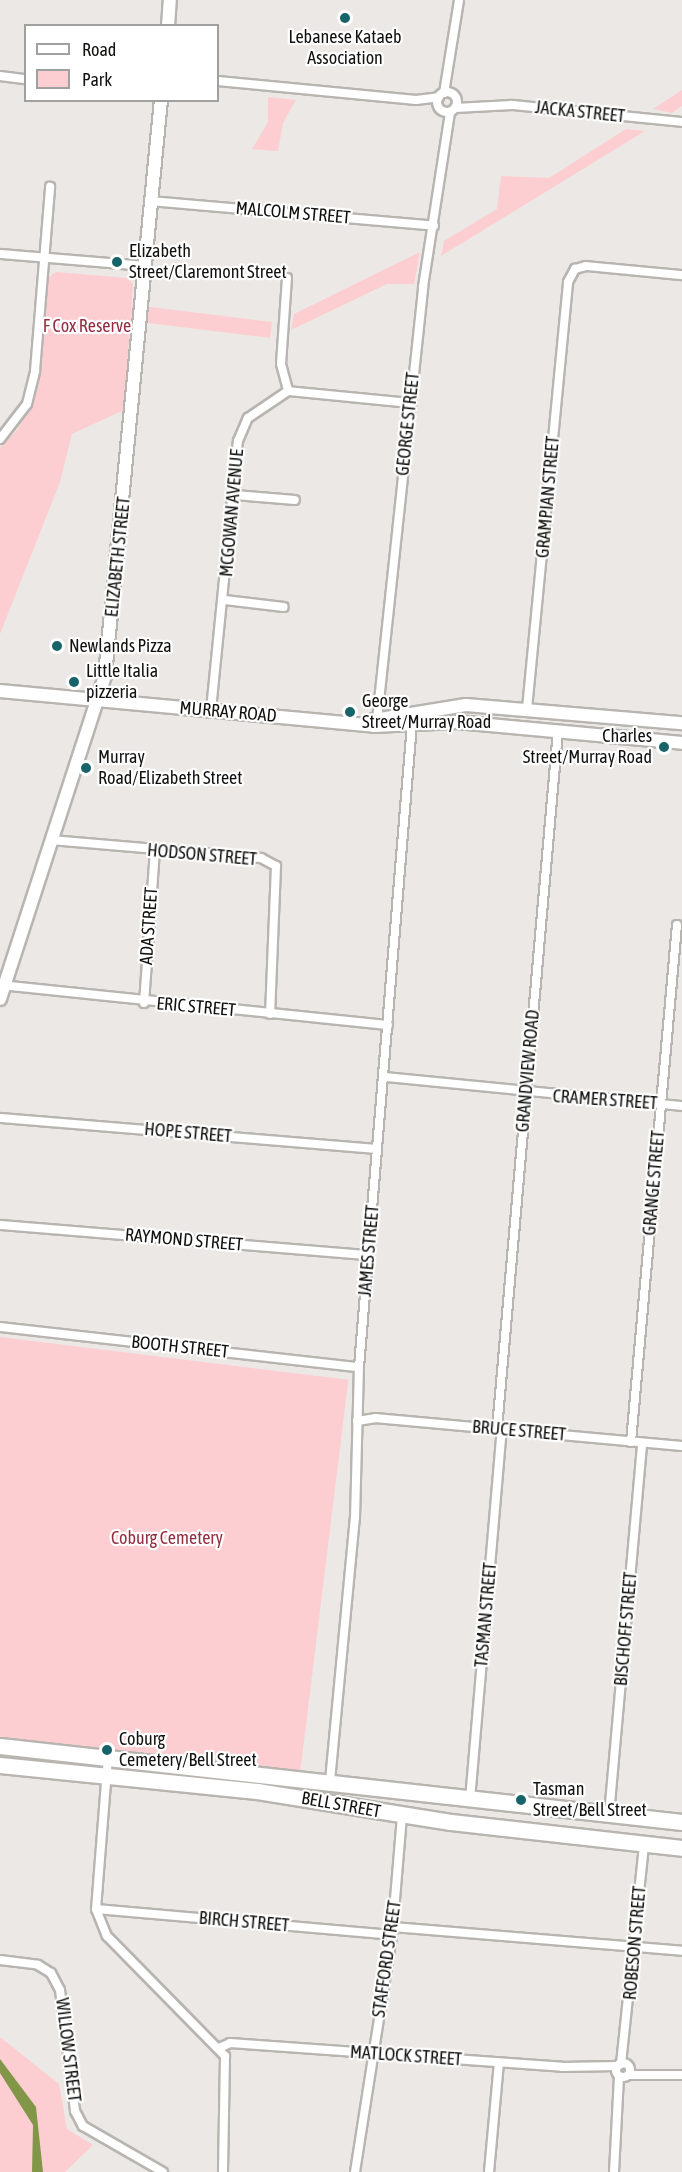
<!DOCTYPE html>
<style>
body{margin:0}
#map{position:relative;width:682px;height:2172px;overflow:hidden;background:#ece8e5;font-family:"Asap Condensed",sans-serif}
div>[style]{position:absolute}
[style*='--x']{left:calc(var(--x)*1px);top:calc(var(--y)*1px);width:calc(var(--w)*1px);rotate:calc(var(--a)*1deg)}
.green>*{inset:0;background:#fdced1;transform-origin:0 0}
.water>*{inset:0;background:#829648}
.roads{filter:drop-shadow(2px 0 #b8b5b1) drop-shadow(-2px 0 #b8b5b1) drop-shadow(0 2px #b8b5b1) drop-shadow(0 -2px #b8b5b1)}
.street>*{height:8px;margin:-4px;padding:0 4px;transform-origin:4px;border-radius:4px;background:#fff}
.street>.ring{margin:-4px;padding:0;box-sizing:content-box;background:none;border:8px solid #fff;border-radius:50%}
.secondary>*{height:12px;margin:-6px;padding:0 6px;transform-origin:6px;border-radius:6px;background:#fff}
.highway>*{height:15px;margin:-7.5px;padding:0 7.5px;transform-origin:7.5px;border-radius:7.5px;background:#fff}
.dots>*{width:16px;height:16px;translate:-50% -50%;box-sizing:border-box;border:3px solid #fff;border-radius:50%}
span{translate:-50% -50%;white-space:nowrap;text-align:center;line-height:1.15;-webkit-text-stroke:4.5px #fff;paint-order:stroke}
.poi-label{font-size:18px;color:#121110}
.left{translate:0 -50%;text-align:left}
.right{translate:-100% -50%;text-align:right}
.street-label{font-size:18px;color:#121110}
.park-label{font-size:18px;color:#932d40}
.legend{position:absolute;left:24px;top:24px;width:195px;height:78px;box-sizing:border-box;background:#fff;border:2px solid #a0a09f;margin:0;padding:8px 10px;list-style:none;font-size:18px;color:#121110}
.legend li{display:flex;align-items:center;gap:12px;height:30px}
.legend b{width:30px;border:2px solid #a0a09f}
</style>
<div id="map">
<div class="green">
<i style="clip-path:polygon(682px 90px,682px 106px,672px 113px,653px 109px)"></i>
<i style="clip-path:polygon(268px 97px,296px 100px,283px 123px,278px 151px,252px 149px,268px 122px)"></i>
<i style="clip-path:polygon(626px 129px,645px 131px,441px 256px,444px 241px,497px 209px,501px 176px,549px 178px)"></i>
<i style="clip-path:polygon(420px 252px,414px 284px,387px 284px,291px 330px,294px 314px)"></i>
<i style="clip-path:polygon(56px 272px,127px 278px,133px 284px,124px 410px,72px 434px,60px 482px,0 634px,0 448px,18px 429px,39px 386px,46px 279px)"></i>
<i style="left:272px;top:322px;width:16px;height:141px;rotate:97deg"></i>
<i style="left:0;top:1337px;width:351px;height:398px;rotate:7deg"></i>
<i style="clip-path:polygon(0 2037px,59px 2084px,67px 2129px,93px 2145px,65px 2172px,0 2172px)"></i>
</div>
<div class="water">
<i style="clip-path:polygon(0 2059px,36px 2107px,43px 2172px,32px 2172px,33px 2125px,0 2073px)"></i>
</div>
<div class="roads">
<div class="street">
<i style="--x:0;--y:76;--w:26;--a:7"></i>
<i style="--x:218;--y:81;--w:199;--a:5.5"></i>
<i style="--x:416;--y:100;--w:23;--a:-7"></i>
<i class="ring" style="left:437px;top:92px;width:12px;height:12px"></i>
<i style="--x:444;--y:93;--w:94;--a:-80.8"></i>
<i style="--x:455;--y:108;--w:57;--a:-3"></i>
<i style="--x:512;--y:105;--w:171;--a:5.7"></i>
<i style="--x:151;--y:201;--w:284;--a:5"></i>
<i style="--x:0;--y:254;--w:145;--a:4.7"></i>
<i style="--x:287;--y:278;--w:86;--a:94"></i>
<i style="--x:281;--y:364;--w:28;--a:75"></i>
<i style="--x:0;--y:439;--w:44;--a:-52.4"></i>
<i style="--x:27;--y:404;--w:34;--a:-76"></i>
<i style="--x:35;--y:371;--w:185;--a:-85.3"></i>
<i style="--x:235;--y:495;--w:60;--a:4.8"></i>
<i style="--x:225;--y:600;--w:59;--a:6.8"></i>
<i style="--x:527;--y:709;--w:429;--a:-84.5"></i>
<i style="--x:568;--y:282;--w:15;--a:-62"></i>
<i style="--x:575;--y:269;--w:11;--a:-15"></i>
<i style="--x:586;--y:266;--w:96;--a:5.4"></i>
<i style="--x:211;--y:710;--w:270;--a:-84.3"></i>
<i style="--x:238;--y:441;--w:25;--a:-67"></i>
<i style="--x:248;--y:418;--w:48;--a:-34"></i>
<i style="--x:288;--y:391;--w:124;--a:5.6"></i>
<i style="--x:377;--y:720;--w:435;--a:-83.9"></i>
<i style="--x:423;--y:287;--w:177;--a:-81.2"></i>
<i style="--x:51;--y:840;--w:211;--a:4.9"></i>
<i style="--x:261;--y:858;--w:17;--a:28"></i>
<i style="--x:276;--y:866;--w:148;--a:92.3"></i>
<i style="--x:1;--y:985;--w:389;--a:5.9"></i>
<i style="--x:144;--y:1003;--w:153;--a:-85.9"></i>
<i style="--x:386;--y:1077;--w:297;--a:5.6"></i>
<i style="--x:0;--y:1118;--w:377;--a:4.7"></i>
<i style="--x:0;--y:1225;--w:369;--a:4.7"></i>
<i style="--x:0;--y:1327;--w:361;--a:6.4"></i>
<i style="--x:357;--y:1421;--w:18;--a:-9"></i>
<i style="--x:375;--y:1418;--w:308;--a:5.2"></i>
<i style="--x:497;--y:1429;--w:702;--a:-85.01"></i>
<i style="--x:631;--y:1442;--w:519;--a:-84.92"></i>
<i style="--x:108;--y:1757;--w:152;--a:94.5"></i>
<i style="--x:96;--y:1909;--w:29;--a:68"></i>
<i style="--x:107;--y:1936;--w:168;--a:45.5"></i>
<i style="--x:225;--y:2056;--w:116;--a:91"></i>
<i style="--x:330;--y:1781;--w:264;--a:-84.6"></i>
<i style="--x:355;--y:1518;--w:151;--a:-88.5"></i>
<i style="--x:359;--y:1367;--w:645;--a:-85.29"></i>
<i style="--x:470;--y:1800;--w:371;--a:-85.1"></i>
<i style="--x:609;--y:1815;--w:373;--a:-84.9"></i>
<i style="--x:96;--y:1909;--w:297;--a:5"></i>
<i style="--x:393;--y:1927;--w:290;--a:4.7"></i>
<i style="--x:0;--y:1960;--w:38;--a:7"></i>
<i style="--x:38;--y:1965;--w:15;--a:32"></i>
<i style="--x:51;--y:1973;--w:19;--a:62"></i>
<i style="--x:60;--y:1990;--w:122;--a:82.9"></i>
<i style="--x:75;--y:2111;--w:17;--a:62"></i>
<i style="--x:83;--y:2126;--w:92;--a:29.9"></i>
<i style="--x:219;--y:2048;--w:12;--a:-24"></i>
<i style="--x:230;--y:2043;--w:333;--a:4.1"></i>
<i style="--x:562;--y:2067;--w:56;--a:-1"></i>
<i class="ring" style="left:616px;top:2063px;width:6px;height:6px"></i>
<i style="--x:621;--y:2064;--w:221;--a:-84"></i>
<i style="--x:629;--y:2075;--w:53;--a:0"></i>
<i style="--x:355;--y:2172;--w:240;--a:-81.1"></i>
<i style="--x:392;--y:1935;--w:119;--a:-85.2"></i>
<i style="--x:489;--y:2172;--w:109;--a:-84.8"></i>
<i style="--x:614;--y:2172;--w:96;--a:-87"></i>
</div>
<div class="secondary">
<i style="--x:168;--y:26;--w:26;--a:-86"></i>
<i style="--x:0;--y:691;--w:376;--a:5.3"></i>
<i style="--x:374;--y:726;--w:83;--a:-2.8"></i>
<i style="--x:457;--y:722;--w:226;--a:5.3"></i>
<i style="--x:374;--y:720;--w:93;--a:-9.3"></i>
<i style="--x:466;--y:705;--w:217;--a:4.8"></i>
<i style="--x:0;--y:999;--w:341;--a:-72"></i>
<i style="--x:105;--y:675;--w:578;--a:-84.44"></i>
</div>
<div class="highway">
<i style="--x:0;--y:1746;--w:686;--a:6.36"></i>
<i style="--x:0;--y:1765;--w:258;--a:5.8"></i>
<i style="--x:257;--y:1791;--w:196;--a:9.1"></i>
<i style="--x:451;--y:1822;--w:232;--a:6.4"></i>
</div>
</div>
<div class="dots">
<i style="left:345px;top:18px;background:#16646a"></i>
<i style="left:117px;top:262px;background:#16646a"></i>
<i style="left:57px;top:646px;background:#16646a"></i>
<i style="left:74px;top:682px;background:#16646a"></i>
<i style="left:350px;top:712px;background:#16646a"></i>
<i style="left:664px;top:747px;background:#16646a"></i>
<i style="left:86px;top:768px;background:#16646a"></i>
<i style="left:107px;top:1750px;background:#16646a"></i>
<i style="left:521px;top:1800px;background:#16646a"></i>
</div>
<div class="poi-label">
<span style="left:345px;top:48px">Lebanese Kataeb<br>Association</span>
<span class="left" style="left:129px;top:262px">Elizabeth<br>Street/Claremont Street</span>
<span class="left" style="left:69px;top:646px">Newlands Pizza</span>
<span class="left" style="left:86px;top:682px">Little Italia<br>pizzeria</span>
<span class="left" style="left:362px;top:712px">George<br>Street/Murray Road</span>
<span class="right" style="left:652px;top:747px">Charles<br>Street/Murray Road</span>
<span class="left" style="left:98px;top:768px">Murray<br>Road/Elizabeth Street</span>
<span class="left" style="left:119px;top:1750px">Coburg<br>Cemetery/Bell Street</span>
<span class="left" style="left:533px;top:1800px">Tasman<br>Street/Bell Street</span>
</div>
<div class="street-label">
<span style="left:580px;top:112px;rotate:6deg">JACKA STREET</span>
<span style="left:293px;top:213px;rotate:5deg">MALCOLM STREET</span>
<span style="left:408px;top:424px;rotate:-84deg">GEORGE STREET</span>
<span style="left:548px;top:497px;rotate:-85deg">GRAMPIAN STREET</span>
<span style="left:232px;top:513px;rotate:-85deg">MCGOWAN AVENUE</span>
<span style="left:118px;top:557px;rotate:-84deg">ELIZABETH STREET</span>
<span style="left:228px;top:712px;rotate:5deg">MURRAY ROAD</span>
<span style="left:202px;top:855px;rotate:5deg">HODSON STREET</span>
<span style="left:149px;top:926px;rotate:-86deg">ADA STREET</span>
<span style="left:196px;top:1007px;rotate:5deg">ERIC STREET</span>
<span style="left:528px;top:1071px;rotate:-85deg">GRANDVIEW ROAD</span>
<span style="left:605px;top:1100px;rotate:4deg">CRAMER STREET</span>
<span style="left:188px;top:1133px;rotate:5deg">HOPE STREET</span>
<span style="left:654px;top:1183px;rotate:-85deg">GRANGE STREET</span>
<span style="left:184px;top:1240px;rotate:5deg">RAYMOND STREET</span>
<span style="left:369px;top:1251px;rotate:-85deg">JAMES STREET</span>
<span style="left:180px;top:1347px;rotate:6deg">BOOTH STREET</span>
<span style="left:519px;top:1431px;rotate:5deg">BRUCE STREET</span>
<span style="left:486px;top:1615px;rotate:-85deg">TASMAN STREET</span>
<span style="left:626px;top:1629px;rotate:-85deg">BISCHOFF STREET</span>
<span style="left:341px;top:1805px;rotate:10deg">BELL STREET</span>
<span style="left:244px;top:1922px;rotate:5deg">BIRCH STREET</span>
<span style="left:635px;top:1943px;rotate:-85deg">ROBESON STREET</span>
<span style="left:387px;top:1959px;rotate:-82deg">STAFFORD STREET</span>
<span style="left:68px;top:2050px;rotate:83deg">WILLOW STREET</span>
<span style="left:406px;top:2056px;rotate:4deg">MATLOCK STREET</span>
</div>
<div class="park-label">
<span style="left:87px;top:326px">F Cox Reserve</span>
<span style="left:167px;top:1538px">Coburg Cemetery</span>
</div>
<ul class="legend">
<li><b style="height:8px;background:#fff"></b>Road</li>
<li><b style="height:16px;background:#fdced1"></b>Park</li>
</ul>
</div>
